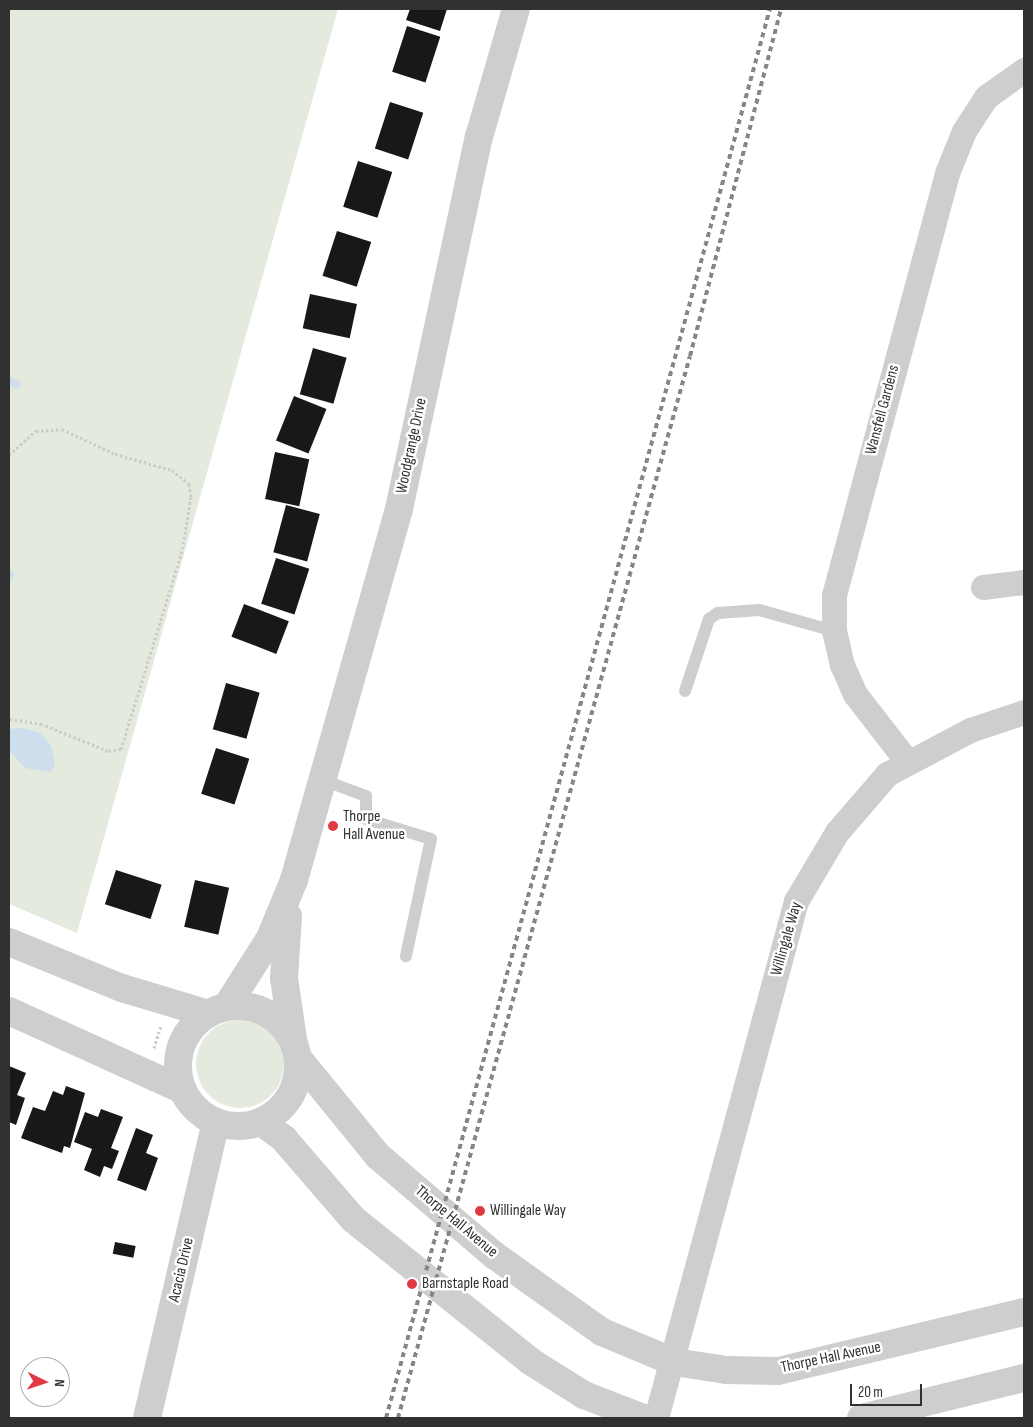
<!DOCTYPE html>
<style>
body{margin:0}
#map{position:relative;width:1033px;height:1427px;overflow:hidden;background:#fff;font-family:"Sofia Sans Condensed",sans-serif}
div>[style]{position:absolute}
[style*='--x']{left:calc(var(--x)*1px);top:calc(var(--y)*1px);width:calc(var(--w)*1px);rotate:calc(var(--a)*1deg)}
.green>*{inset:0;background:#e4eadd}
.round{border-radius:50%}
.water>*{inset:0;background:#cddfec}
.stream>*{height:8px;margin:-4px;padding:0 4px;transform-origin:4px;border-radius:4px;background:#cddfec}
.building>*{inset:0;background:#181818;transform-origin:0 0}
.path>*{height:3px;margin-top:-1.5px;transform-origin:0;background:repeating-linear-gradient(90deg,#cbcbcb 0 2.5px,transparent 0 5px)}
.service>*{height:12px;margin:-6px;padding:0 6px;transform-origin:6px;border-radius:6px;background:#cecece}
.minor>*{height:25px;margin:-12.5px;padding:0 12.5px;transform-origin:12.5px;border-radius:12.5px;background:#cecece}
.tertiary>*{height:28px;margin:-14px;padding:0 14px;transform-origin:14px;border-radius:14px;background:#cecece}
.tertiary>.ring{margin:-14px;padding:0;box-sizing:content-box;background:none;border:28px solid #cecece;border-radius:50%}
.rail>*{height:4px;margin-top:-2px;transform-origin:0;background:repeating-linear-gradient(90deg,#868686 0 5px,transparent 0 9px)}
.dots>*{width:14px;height:14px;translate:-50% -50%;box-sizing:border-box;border:2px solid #fff;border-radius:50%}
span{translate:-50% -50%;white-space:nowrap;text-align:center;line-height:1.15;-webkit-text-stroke:5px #fff;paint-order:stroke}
.street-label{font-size:16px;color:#313131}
.poi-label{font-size:16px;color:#313131}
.left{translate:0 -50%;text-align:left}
.frame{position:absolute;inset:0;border:10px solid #313131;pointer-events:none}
.north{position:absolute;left:20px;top:1357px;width:50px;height:50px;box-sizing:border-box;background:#fff;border:1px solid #adadad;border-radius:50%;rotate:94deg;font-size:14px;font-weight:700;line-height:20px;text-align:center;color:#313131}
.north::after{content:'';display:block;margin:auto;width:18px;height:22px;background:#e13942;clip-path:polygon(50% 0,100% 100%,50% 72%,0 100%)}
.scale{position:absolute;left:850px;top:1384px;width:72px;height:22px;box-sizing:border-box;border:2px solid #313131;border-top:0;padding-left:6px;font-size:15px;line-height:18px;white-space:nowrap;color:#313131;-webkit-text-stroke:4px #fff;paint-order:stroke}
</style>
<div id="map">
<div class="green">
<i style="clip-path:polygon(9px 9px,338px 9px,77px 933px,9px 904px)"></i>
<i class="round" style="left:196px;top:1020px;width:88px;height:88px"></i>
</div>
<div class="water">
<i style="clip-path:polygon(23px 728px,41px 733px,51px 746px,55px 764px,50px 772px,25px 768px,9px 750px,9px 729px)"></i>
</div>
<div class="stream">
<i style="--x:9;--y:380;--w:9;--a:32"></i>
<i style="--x:9;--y:576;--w:2;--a:-63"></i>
</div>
<div class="building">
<i style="clip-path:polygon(410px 9px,447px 9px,440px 31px,406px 20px)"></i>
<i style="left:407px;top:26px;width:35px;height:48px;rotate:18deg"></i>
<i style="left:390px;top:102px;width:35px;height:49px;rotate:18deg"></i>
<i style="left:358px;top:161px;width:36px;height:48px;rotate:18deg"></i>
<i style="left:337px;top:231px;width:36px;height:47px;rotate:18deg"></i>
<i style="left:310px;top:294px;width:48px;height:35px;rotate:12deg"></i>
<i style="left:313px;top:348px;width:35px;height:48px;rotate:16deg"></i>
<i style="left:294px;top:396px;width:35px;height:48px;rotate:22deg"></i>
<i style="left:275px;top:452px;width:35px;height:48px;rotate:12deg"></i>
<i style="left:286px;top:505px;width:35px;height:49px;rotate:15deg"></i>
<i style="left:276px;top:558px;width:35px;height:48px;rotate:18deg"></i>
<i style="left:244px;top:604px;width:48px;height:35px;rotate:21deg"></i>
<i style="left:226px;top:683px;width:35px;height:48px;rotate:16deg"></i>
<i style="left:216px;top:748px;width:35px;height:48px;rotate:18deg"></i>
<i style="left:116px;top:870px;width:48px;height:36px;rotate:18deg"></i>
<i style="left:195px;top:880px;width:35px;height:48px;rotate:13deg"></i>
<i style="clip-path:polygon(9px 1066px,26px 1073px,17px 1095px,25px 1098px,16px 1125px,9px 1122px)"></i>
<i style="clip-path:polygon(66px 1086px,85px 1093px,70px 1148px,64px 1146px,62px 1153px,21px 1138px,33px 1107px,45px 1111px,53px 1091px,63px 1095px)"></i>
<i style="clip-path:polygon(101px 1109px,123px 1117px,111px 1148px,119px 1151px,112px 1169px,104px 1166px,100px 1177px,84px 1170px,92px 1149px,74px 1142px,85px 1112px,98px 1117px)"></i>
<i style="clip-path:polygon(136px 1128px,153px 1135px,146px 1153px,158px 1158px,146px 1191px,117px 1180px)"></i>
<i style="left:115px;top:1242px;width:21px;height:12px;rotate:11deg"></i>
</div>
<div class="path">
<i style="--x:9;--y:455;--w:36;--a:-42"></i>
<i style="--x:36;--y:431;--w:26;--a:-4"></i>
<i style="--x:62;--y:429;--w:59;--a:25.3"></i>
<i style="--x:115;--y:454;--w:59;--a:15.7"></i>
<i style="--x:172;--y:470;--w:22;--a:39"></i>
<i style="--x:189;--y:484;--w:13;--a:81"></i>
<i style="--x:191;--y:497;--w:55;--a:99.5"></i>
<i style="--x:182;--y:551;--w:207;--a:107.1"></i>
<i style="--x:121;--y:749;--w:13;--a:171"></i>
<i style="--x:108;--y:751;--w:71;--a:-157.8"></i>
<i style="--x:42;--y:724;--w:33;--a:-171"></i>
<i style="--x:154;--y:1048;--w:24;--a:-73"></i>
</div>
<div class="service">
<i style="--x:685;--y:691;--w:76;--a:-71.6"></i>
<i style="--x:709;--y:619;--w:11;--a:-34"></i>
<i style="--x:718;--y:613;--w:41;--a:-4.2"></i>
<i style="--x:759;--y:610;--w:78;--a:15.6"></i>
<i style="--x:323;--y:780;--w:46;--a:20.4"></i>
<i style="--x:366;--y:796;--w:23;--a:90"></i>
<i style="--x:366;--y:819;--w:68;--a:17.1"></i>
<i style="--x:431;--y:839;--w:120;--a:102.1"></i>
</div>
<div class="minor">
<i style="--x:983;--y:587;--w:41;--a:-7"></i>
<i style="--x:906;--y:760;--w:83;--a:-127.7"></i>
<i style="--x:855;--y:694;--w:32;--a:-114"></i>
<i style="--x:842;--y:665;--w:35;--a:-103"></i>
<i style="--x:834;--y:631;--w:36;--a:-90"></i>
<i style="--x:834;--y:595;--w:437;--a:-75"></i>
<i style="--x:947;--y:173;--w:45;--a:-68"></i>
<i style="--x:964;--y:131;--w:40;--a:-57.1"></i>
<i style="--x:986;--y:97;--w:47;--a:-35.4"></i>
<i style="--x:656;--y:1418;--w:536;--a:-74.85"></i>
<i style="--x:796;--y:901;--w:80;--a:-59.3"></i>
<i style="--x:837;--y:832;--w:77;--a:-49.2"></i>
<i style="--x:887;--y:774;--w:94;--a:-27.9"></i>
<i style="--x:970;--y:730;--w:57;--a:-18.4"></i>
</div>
<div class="tertiary">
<i style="--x:288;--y:916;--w:62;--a:93.7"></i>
<i style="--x:284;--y:978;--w:63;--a:81.7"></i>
<i style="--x:9;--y:942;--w:122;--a:22.2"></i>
<i style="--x:122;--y:988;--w:90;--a:16.8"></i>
<i style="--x:227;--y:1006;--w:80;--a:-57.7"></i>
<i style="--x:270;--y:938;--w:63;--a:-67.5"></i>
<i style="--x:294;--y:880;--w:386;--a:-74.2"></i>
<i style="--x:399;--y:509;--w:381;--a:-77.9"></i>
<i style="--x:479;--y:137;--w:133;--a:-73.9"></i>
<i class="ring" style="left:178px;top:1006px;width:92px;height:92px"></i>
<i style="--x:9;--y:1011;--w:191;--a:24.4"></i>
<i style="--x:298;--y:1058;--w:127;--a:50.8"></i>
<i style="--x:378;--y:1156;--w:153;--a:40.5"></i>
<i style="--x:494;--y:1255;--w:133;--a:35.5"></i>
<i style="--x:602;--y:1332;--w:78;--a:22.6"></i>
<i style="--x:674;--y:1362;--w:54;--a:8.6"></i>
<i style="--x:727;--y:1370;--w:51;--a:1.1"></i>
<i style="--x:778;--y:1371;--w:253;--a:-13.5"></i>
<i style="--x:261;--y:1122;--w:29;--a:36"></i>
<i style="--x:284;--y:1139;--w:106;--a:49.2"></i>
<i style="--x:353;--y:1219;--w:227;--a:38.7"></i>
<i style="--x:530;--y:1361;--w:64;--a:32.2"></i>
<i style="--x:584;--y:1395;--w:63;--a:21.3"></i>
<i style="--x:147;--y:1418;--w:304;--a:-76.9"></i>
<i style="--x:861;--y:1418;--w:168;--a:-13.8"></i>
</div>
<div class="rail">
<i style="--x:386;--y:1418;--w:1460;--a:-74.76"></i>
<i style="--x:398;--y:1418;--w:1101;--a:-74.63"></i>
<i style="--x:690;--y:356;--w:359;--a:-75.3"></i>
</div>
<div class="dots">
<i style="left:333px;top:826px;background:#e13942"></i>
<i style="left:480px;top:1211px;background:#e13942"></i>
<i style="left:412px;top:1284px;background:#e13942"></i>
</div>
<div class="street-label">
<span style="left:883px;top:410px;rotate:-75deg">Wansfell Gardens</span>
<span style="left:412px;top:446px;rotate:-78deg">Woodgrange Drive</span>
<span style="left:787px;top:939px;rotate:-74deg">Willingale Way</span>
<span style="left:456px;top:1222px;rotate:40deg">Thorpe Hall Avenue</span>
<span style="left:182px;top:1270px;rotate:-77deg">Acacia Drive</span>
<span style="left:831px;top:1358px;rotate:-12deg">Thorpe Hall Avenue</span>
</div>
<div class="poi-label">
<span class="left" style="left:343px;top:826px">Thorpe<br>Hall Avenue</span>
<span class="left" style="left:490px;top:1211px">Willingale Way</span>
<span class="left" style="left:422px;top:1284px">Barnstaple Road</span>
</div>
<div class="frame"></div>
<div class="north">N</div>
<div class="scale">20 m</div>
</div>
